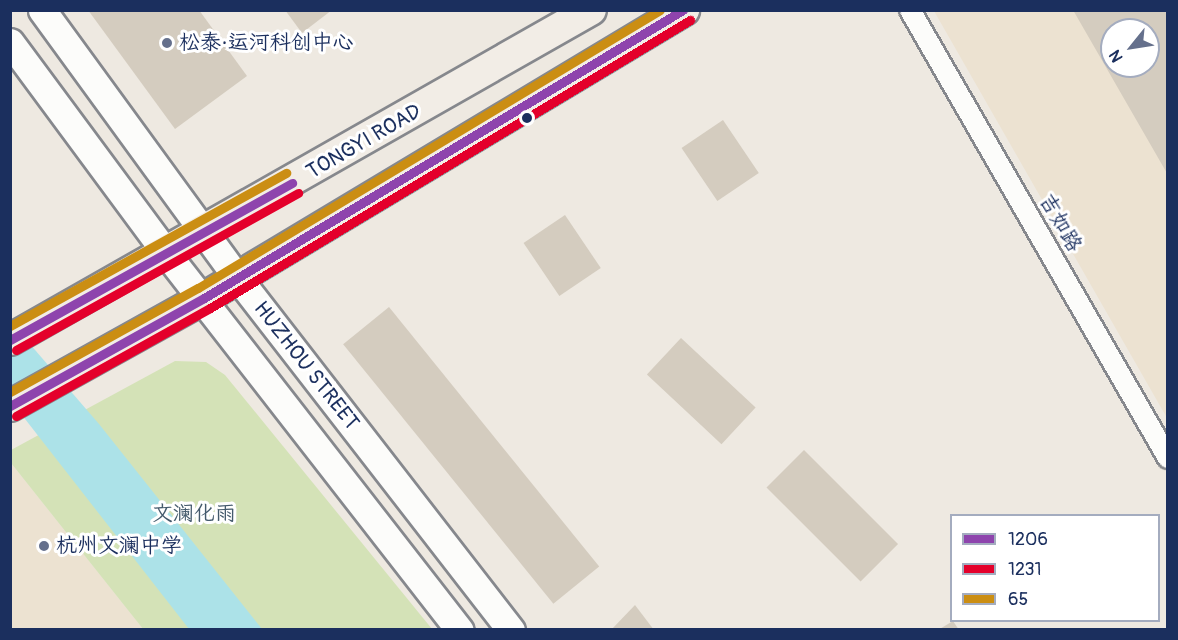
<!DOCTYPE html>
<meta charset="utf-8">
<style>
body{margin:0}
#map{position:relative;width:1178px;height:640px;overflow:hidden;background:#eee9e1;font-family:Pangolin,"LXGW WenKai TC",sans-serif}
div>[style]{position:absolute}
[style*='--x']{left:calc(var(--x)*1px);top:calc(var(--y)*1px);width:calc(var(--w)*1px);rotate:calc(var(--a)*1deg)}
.built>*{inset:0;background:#ece2d1}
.green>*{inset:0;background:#d4e2b7}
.water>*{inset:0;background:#ace2e8}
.building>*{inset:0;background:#d4ccbf;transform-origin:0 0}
.roads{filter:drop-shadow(2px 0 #86888d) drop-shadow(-2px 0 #86888d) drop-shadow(0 2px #86888d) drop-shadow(0 -2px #86888d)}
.minor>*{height:20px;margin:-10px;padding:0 10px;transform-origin:10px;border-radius:10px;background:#fcfcfa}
.secondary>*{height:27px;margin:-13.5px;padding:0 13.5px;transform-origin:13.5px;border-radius:13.5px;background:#fcfcfa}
.primary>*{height:30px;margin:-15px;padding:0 15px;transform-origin:15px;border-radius:15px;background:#f2ede6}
.bus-1>*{height:9px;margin:-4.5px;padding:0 4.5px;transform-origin:4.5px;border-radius:4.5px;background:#8e44ad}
.bus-2>*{height:9px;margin:-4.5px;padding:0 4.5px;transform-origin:4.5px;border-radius:4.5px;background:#e4002b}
.bus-3>*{height:9px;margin:-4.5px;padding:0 4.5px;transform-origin:4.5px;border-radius:4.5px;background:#cb8e13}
.dots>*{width:16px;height:16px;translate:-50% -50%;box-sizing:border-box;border:3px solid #fff;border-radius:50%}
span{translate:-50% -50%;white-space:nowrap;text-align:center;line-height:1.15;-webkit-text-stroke:6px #fff;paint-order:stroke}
.poi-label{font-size:21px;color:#1b2f5e}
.left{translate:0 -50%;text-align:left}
.street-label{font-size:21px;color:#1b2f5e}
.park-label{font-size:21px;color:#445a6c}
.frame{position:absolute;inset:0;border:12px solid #1b2f5e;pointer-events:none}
.legend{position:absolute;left:950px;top:514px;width:210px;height:108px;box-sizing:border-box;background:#fff;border:2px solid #a4acbf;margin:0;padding:8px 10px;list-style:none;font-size:18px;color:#1b2f5e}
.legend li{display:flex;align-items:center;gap:12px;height:30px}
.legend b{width:30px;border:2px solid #a4acbf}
.north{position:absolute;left:1100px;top:18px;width:60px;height:60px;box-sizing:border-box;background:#fff;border:2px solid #a4acbf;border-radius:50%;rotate:240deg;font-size:16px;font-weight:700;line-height:24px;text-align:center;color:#1b2f5e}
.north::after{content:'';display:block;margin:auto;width:21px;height:27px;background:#65708c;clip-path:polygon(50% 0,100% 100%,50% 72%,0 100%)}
</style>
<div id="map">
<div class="built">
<i style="clip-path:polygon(evenodd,934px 11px,1167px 11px,1167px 418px,934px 11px,1112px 30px,1148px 30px,1148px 66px,1112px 66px,1112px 30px)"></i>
<i style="clip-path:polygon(11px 463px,143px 629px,11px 629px)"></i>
</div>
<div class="green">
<i style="clip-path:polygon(175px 361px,206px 362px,225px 375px,432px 629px,143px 629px,11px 463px,11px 450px)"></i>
</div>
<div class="water">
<i style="clip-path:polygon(10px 321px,99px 424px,262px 629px,189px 629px,11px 401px)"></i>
</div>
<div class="building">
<i style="clip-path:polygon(88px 10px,199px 10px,247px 76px,175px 129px)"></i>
<i style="clip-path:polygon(285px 10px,332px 10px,302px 33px)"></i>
<i style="clip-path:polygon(evenodd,1073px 10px,1168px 10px,1168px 175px,1073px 10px,1112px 30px,1148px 30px,1148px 66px,1112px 66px,1112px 30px)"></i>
<i style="left:723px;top:120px;width:64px;height:50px;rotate:56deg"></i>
<i style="left:565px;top:215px;width:64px;height:50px;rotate:56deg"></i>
<i style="left:389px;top:307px;width:334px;height:59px;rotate:51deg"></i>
<i style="left:681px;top:338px;width:102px;height:50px;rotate:43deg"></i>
<i style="left:804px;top:450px;width:133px;height:53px;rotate:45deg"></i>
<i style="clip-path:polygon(635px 605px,654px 630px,611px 630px)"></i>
<i style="clip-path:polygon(953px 621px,959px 630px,938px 630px)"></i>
</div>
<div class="roads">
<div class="minor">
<i style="--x:910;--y:10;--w:517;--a:60.06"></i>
</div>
<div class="secondary">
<i style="--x:42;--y:10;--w:331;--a:53.9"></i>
<i style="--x:237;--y:277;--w:447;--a:52.2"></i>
<i style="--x:10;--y:42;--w:262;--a:53.5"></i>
<i style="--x:166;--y:253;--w:478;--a:52.1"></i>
</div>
<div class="primary">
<i style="--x:10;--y:340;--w:668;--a:-29.6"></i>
<i style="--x:10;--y:406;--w:222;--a:-29.1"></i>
<i style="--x:204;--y:298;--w:560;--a:-30.96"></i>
</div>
</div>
<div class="bus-1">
<i style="--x:10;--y:340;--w:323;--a:-29.1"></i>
<i style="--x:10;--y:406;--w:222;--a:-29.1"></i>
<i style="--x:204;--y:298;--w:559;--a:-31.02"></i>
</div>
<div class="bus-2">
<i style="--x:16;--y:350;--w:323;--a:-29.1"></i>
<i style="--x:16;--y:416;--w:222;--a:-29.1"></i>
<i style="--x:210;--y:308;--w:560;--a:-30.96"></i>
</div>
<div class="bus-3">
<i style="--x:10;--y:326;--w:316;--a:-29"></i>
<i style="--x:10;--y:392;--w:215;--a:-29"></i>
<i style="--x:198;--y:288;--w:539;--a:-31.04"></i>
</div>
<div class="dots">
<i style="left:167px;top:43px;background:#65708c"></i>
<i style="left:527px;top:118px;background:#1b2f5e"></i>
<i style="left:44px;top:546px;background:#65708c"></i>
</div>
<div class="poi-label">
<span class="left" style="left:179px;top:43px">松泰·运河科创中心</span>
<span class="left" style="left:56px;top:546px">杭州文澜中学</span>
</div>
<div class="street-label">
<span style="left:364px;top:142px;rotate:-30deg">TONGYI ROAD</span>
<span style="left:1060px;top:223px;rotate:60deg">吉如路</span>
<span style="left:306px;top:366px;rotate:52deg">HUZHOU STREET</span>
</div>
<div class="park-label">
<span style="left:194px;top:514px">文澜化雨</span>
</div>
<div class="frame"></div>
<ul class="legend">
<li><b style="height:8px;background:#8e44ad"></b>1206</li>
<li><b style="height:8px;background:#e4002b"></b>1231</li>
<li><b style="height:8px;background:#cb8e13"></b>65</li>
</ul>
<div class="north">N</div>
</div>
